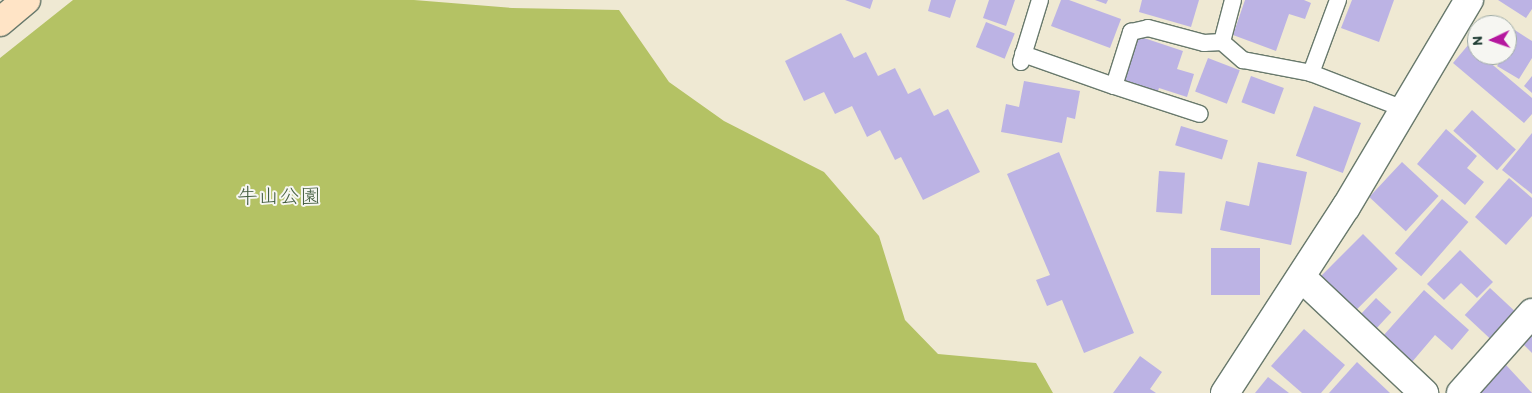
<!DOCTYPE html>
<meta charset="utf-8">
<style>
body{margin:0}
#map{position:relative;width:1532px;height:393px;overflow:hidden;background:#efe9d3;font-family:Itim,"Klee One",sans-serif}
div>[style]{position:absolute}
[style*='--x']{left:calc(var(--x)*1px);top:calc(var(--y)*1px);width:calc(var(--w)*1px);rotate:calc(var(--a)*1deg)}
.green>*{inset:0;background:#b4c264}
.building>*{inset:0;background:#bcb3e4;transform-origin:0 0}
.roads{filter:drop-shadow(1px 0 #68796c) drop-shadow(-1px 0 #68796c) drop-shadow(0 1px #68796c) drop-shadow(0 -1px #68796c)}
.lane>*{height:16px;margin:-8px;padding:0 8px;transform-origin:8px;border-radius:8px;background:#fff}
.street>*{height:28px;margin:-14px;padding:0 14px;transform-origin:14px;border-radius:14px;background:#fff}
.secondary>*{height:28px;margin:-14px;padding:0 14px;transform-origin:14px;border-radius:14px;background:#ffe4c6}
span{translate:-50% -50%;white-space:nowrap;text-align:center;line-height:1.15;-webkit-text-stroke:4px #f6f6f2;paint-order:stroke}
.park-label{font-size:21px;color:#445e40}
.north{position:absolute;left:1467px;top:15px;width:50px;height:50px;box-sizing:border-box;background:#f6f6f2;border:1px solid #a0aca6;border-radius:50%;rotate:267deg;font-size:14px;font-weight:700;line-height:20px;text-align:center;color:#1f3d34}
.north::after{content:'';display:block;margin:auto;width:18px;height:22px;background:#b5179e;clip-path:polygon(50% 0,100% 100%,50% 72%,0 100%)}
</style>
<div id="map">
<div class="green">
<i style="clip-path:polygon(73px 0,414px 0,512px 8px,619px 10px,669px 82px,724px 121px,824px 172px,879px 236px,905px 320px,938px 354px,1036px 363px,1053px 393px,0 393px,0 58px)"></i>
</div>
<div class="building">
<i style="clip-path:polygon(845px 0,873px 0,870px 9px)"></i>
<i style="clip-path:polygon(931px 0,956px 0,950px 18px,928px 11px)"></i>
<i style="clip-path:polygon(989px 0,1015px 0,1006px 26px,983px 18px)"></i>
<i style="clip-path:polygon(1061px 0,1069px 0,1121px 19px,1110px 48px,1051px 26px)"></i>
<i style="clip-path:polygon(1095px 0,1108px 0,1106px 4px)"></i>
<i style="clip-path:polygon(1142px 0,1199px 0,1191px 27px,1139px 12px)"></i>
<i style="clip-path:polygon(1245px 0,1304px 0,1311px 3px,1305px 19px,1289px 14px,1276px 51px,1233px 35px)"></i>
<i style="clip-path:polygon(1352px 0,1394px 0,1379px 42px,1341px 28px)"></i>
<i style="clip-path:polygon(1498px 0,1532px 0,1532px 9px,1526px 18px)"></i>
<i style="clip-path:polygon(1495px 18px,1507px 25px,1491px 25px)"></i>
<i style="left:986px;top:22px;width:31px;height:27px;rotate:22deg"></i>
<i style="clip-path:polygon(1507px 25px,1532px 41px,1532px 58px,1519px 79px,1497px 66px,1500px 62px,1489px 55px,1507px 55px)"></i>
<i style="clip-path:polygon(841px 33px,854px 58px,866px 52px,878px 76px,895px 68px,908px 94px,920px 88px,934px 116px,948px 109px,980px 172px,923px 200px,901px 157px,895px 160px,880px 130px,867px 137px,852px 106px,835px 114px,824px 92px,804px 101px,785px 61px)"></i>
<i style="clip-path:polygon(1138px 36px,1183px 51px,1177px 69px,1194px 74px,1187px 97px,1159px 88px,1157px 94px,1124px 83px)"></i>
<i style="clip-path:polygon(1469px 44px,1477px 55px,1481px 55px,1532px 98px,1532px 114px,1524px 123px,1453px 63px)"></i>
<i style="left:1208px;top:58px;width:34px;height:36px;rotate:21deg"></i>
<i style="left:1251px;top:76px;width:35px;height:28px;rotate:20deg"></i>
<i style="clip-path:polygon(1532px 76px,1532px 93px,1524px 86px)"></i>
<i style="clip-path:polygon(1024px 81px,1080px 91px,1075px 119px,1067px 117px,1062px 143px,1001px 132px,1006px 104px,1019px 107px)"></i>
<i style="left:1314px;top:106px;width:50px;height:53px;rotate:20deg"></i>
<i style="left:1472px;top:110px;width:59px;height:28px;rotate:42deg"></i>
<i style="left:1181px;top:126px;width:49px;height:20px;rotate:17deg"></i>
<i style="clip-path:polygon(1446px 129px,1477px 156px,1467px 168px,1484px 182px,1465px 205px,1417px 164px)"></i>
<i style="clip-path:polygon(1532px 133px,1532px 194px,1502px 170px)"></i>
<i style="clip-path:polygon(1059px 152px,1134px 333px,1084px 353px,1062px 300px,1047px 306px,1036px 280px,1050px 275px,1007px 174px)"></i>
<i style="clip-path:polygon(1258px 162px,1307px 172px,1291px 245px,1220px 230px,1226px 201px,1249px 206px)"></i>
<i style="left:1402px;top:162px;width:50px;height:48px;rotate:43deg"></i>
<i style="left:1159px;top:171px;width:26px;height:41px;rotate:4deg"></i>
<i style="clip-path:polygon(1509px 178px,1532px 198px,1532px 216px,1506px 245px,1475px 217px)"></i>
<i style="left:1442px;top:199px;width:35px;height:72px;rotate:41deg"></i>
<i style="left:1363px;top:234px;width:49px;height:60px;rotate:45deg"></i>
<i style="left:1211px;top:248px;width:49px;height:47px"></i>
<i style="clip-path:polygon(1460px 250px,1493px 282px,1477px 298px,1461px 283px,1444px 300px,1427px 284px)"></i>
<i style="left:1490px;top:288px;width:37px;height:37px;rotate:43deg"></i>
<i style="clip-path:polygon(1424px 290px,1469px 330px,1452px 350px,1435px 335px,1412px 362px,1383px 336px)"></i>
<i style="left:1376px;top:298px;width:21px;height:23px;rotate:43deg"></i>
<i style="clip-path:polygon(1304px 329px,1345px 365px,1321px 393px,1302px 393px,1271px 366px)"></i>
<i style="clip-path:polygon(1532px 332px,1532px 353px,1521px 342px)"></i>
<i style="clip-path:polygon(1140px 356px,1162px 372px,1150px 389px,1156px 393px,1113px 393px)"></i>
<i style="clip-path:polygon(1357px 362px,1390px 393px,1329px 393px)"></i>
<i style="clip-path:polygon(1506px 365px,1532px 393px,1479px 393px)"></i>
<i style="clip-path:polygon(1268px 377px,1289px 393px,1255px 393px)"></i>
</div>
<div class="roads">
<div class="lane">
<i style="--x:1233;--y:0;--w:43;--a:104.7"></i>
<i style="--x:1222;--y:42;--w:28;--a:41"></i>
<i style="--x:1243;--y:60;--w:69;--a:10.8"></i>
<i style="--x:1338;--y:0;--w:78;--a:110.3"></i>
<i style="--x:1311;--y:73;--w:100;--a:21.2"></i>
<i style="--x:1023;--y:54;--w:96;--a:19.4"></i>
<i style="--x:1114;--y:86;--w:57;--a:-72.5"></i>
<i style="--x:1131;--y:32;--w:17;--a:-13"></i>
<i style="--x:1148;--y:28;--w:58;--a:15"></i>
<i style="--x:1204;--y:43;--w:18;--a:-3"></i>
<i style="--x:1021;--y:62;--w:65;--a:-73"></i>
<i style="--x:1114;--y:86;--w:90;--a:18"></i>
</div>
<div class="street">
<i style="--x:1302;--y:278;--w:168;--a:43.3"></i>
<i style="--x:1225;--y:393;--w:222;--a:-57"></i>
<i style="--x:1346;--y:207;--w:241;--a:-59.3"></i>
<i style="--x:1461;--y:393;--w:107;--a:-48.4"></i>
</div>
<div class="secondary">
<i style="--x:0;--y:22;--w:34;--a:-40"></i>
</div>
</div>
<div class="park-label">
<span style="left:279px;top:196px">牛山公園</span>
</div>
<div class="north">N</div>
</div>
